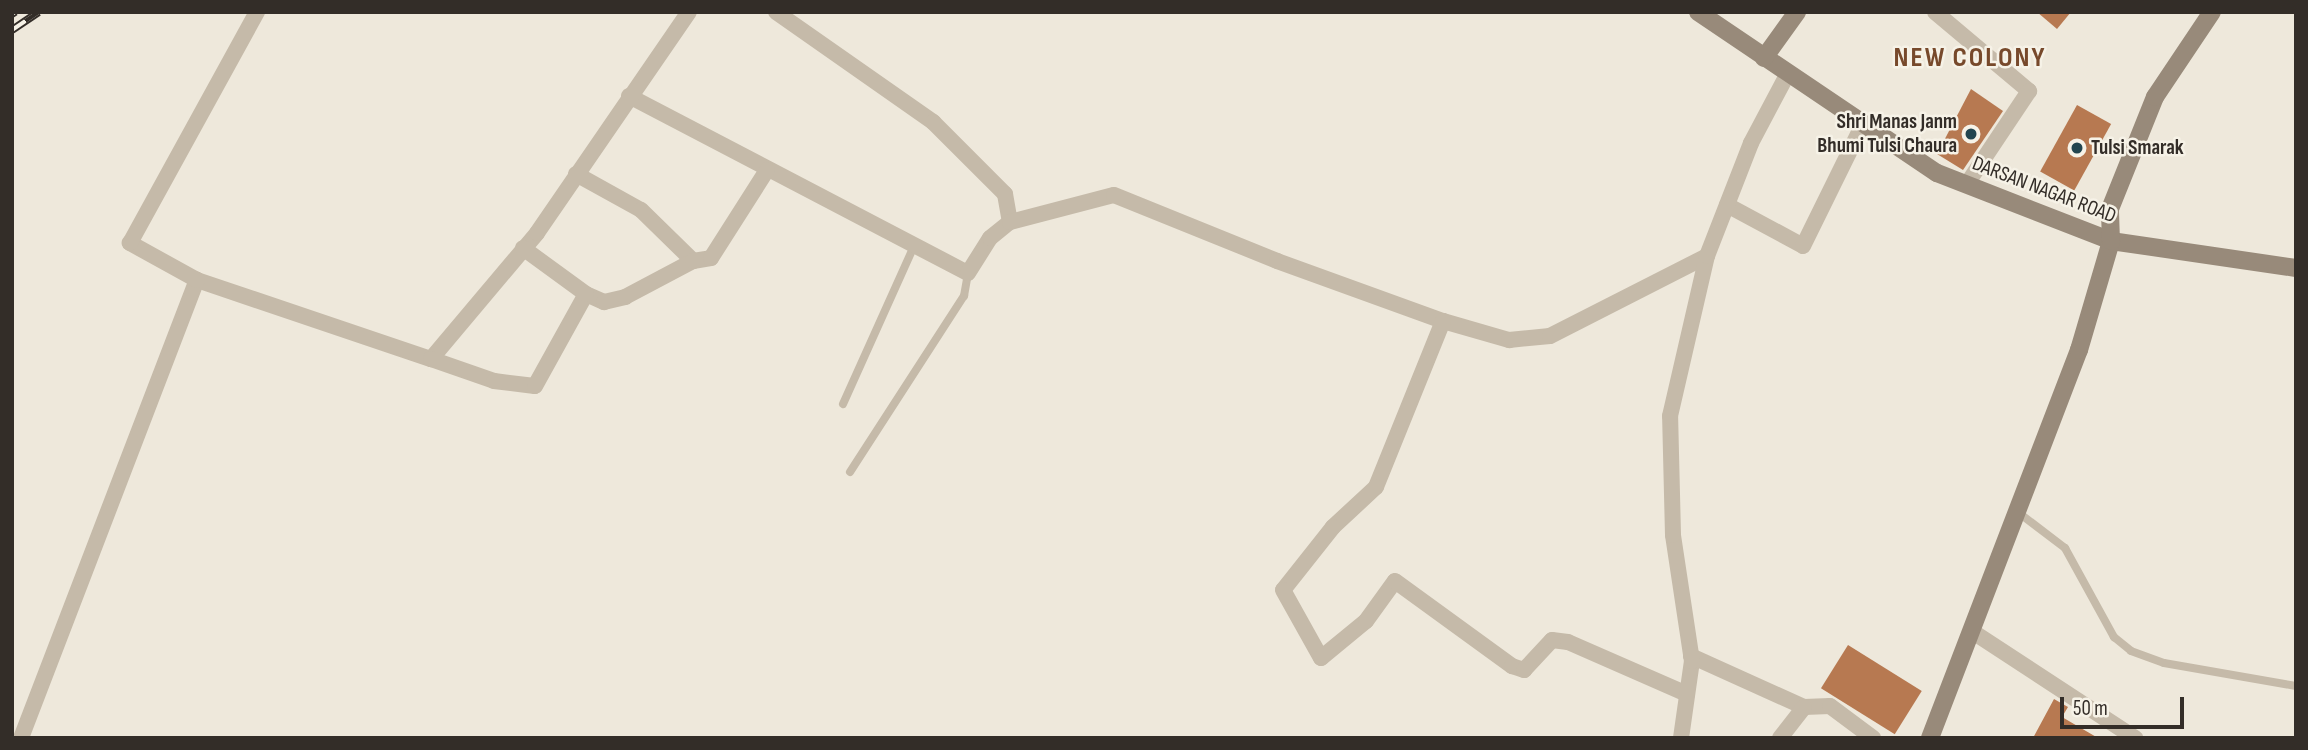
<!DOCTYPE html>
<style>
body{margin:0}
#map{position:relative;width:2308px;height:750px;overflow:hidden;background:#eee8db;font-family:"Sofia Sans Condensed",sans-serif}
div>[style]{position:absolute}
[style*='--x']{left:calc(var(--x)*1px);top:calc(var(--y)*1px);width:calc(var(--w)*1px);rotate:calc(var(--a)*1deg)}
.building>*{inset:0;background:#b77951;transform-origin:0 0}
.lane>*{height:8px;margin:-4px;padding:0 4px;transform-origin:4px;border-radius:4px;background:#c5baa9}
.street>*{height:16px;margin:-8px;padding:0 8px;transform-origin:8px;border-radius:8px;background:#c5baa9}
.secondary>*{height:18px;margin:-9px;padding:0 9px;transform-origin:9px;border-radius:9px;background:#988a7a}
.rail>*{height:8px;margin-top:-4px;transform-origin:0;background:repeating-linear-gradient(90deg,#f6f2e7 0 16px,#332d28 0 32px);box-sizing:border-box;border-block:2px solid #332d28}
.dots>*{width:19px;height:19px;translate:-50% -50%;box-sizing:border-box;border:4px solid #f6f2e7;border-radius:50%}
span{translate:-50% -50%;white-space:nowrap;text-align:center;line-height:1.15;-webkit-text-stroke:5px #f6f2e7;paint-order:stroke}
.poi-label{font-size:21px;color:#332d28;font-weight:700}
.right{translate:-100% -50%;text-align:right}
.left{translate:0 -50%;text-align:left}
.street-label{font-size:21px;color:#332d28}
.district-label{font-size:28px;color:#77492b;font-weight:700;letter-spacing:2px}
.frame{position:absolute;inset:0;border:14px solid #332d28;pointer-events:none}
.scale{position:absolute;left:2060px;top:697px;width:124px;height:32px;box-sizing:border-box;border:4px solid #332d28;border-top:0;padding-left:9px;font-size:21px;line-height:24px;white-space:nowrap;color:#332d28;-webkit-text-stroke:5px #f6f2e7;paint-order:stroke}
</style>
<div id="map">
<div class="building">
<i style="clip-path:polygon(2037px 12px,2071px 12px,2057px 29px)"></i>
<i style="clip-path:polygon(1971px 89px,2003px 111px,1963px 170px,1937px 154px)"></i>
<i style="left:2077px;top:105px;width:39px;height:76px;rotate:29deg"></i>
<i style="left:1848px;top:645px;width:87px;height:51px;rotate:32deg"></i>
<i style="clip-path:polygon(2054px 699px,2068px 707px,2062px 717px,2098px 738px,2033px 738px)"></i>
</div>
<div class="lane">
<i style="--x:843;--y:404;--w:173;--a:-65.8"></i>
<i style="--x:850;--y:472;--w:210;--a:-57.1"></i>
<i style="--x:964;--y:296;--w:23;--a:-80"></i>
<i style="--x:2019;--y:513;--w:58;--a:37.3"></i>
<i style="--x:2065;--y:548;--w:102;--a:61.2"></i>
<i style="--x:2114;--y:637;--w:22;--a:39"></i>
<i style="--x:2131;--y:651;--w:35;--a:20"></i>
<i style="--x:2164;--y:663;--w:134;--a:9.9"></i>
</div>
<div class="street">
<i style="--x:776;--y:12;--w:192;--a:35"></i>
<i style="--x:933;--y:122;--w:102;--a:45"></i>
<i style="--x:1005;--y:194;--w:28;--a:80"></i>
<i style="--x:1935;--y:12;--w:123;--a:40"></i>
<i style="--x:2029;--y:91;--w:112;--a:123.7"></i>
<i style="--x:629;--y:96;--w:382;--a:27.6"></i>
<i style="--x:968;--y:273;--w:41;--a:-57.8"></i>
<i style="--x:990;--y:238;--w:26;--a:-39"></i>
<i style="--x:1010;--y:222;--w:107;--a:-14.6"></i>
<i style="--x:1114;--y:195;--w:176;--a:22"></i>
<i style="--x:1277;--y:261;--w:177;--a:19.9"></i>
<i style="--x:1443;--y:321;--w:69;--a:16.1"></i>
<i style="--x:1509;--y:340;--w:41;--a:-5.6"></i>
<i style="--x:1550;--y:336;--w:176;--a:-27"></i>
<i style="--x:576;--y:174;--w:74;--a:29"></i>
<i style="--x:641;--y:210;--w:73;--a:44.4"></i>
<i style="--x:1727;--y:205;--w:86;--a:28.3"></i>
<i style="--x:1803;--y:246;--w:136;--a:-63.8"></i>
<i style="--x:197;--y:280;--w:247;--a:18.7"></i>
<i style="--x:431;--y:359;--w:165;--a:-49.9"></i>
<i style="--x:537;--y:233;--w:268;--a:-55.5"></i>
<i style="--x:586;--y:294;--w:20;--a:24"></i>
<i style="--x:604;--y:302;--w:22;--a:-13"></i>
<i style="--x:625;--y:297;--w:77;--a:-27.9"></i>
<i style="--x:693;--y:261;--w:18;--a:-9"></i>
<i style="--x:711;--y:258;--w:104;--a:-57.5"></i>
<i style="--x:1443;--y:321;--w:179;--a:112"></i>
<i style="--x:1376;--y:487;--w:59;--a:137.1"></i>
<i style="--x:1333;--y:527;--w:80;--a:128.4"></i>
<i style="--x:1283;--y:590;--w:78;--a:60.8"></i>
<i style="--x:1321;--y:658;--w:58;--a:-39.4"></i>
<i style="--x:1366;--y:621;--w:49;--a:-54.1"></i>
<i style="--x:1395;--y:581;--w:145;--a:36"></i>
<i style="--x:1512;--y:666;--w:13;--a:18"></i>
<i style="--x:1524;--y:670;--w:41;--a:-47"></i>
<i style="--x:1552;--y:640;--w:16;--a:7"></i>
<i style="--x:1568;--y:642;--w:130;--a:23.6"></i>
<i style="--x:431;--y:359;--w:67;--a:19.2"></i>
<i style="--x:494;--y:381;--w:41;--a:7"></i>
<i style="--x:535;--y:386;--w:105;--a:-61"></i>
<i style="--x:586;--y:294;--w:78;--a:-143.9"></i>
<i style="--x:1973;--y:632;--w:194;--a:33.2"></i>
<i style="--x:1691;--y:656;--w:124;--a:24.3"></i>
<i style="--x:1804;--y:707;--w:26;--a:-2"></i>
<i style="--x:1830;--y:706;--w:54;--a:36.7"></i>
<i style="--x:21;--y:738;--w:491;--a:-69"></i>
<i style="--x:197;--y:280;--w:77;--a:-151.1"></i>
<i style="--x:130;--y:243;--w:264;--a:-61.2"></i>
<i style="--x:1681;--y:738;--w:78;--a:-81.9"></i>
<i style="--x:1692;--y:661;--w:127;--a:-98.6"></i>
<i style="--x:1673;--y:535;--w:119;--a:-91.4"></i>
<i style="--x:1670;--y:416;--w:164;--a:-77"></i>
<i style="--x:1707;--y:256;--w:121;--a:-68.7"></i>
<i style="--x:1751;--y:143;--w:77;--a:-62.1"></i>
<i style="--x:1780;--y:738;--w:39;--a:-52"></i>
</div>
<div class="secondary">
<i style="--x:1698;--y:12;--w:288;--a:34"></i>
<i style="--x:1937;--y:173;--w:187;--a:21.3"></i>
<i style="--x:2111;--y:241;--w:187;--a:8.3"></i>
<i style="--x:1764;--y:58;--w:57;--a:-54.3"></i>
<i style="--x:1930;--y:738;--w:416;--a:-69"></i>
<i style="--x:2079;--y:350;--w:114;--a:-73.6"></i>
<i style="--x:2111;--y:241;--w:32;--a:-92"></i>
<i style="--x:2110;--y:209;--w:121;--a:-68.1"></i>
<i style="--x:2155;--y:97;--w:102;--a:-56.2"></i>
</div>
<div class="rail">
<i style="--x:12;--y:14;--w:4;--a:-34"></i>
<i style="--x:12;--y:30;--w:32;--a:-34"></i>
</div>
<div class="dots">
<i style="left:1971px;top:134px;background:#22454f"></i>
<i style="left:2077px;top:148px;background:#22454f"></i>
</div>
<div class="poi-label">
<span class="right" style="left:1957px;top:134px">Shri Manas Janm<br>Bhumi Tulsi Chaura</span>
<span class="left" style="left:2091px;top:148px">Tulsi Smarak</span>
</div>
<div class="street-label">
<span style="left:2044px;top:190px;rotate:21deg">DARSAN NAGAR ROAD</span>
</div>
<div class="district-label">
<span style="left:1970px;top:58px">NEW COLONY</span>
</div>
<div class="frame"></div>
<div class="scale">50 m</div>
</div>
